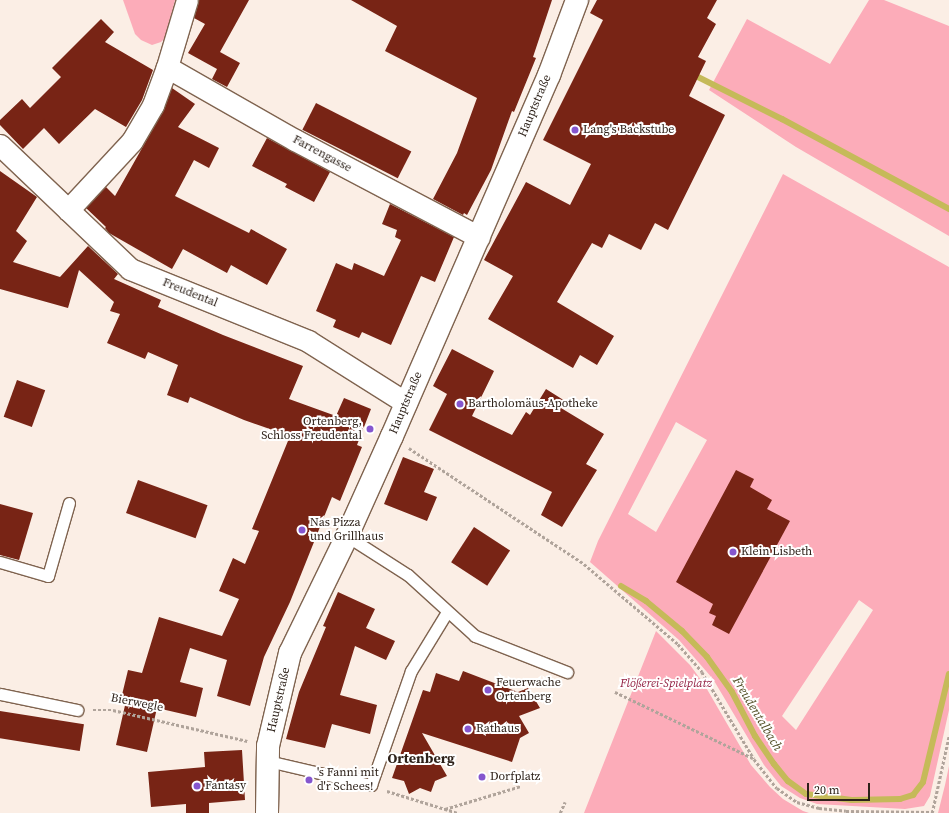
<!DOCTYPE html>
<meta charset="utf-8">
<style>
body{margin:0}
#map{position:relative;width:949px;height:813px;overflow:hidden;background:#fbeee5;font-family:"Source Serif 4",serif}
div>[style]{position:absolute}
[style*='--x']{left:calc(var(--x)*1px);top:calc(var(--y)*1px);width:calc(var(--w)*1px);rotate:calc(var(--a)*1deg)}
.green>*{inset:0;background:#fcacb9}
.stream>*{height:6px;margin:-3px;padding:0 3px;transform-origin:3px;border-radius:3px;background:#c5ba59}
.building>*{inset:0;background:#782415;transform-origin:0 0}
.path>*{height:2.5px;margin-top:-1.25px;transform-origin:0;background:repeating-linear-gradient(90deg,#b0a49b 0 3px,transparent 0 5px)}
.roads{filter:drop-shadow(1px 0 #7f634f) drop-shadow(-1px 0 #7f634f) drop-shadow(0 1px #7f634f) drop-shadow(0 -1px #7f634f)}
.lane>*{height:11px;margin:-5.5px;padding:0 5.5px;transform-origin:5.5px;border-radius:5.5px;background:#fff}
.street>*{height:21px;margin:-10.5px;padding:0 10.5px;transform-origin:10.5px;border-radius:10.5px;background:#fff}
.secondary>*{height:22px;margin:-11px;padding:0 11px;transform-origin:11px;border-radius:11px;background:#fff}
.dots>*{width:11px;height:11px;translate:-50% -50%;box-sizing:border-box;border:2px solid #fff;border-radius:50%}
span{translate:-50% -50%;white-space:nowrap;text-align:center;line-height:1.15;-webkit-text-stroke:4px #fff;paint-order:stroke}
.street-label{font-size:12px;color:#2d2119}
.poi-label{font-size:12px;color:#2d2119}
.left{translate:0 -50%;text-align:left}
.right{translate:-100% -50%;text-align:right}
.park-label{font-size:12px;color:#932243;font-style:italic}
.water-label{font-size:13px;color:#514d24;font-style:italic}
.quarter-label{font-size:14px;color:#2d2119;font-weight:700}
.scale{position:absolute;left:807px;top:783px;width:63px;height:18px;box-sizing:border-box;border:2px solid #2d2119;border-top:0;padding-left:5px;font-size:12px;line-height:14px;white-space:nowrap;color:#2d2119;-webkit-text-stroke:3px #fff;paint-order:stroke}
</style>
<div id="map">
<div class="green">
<i style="clip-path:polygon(123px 0,175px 0,165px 38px,161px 42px,152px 45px,141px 40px,135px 34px)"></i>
<i style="clip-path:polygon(869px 0,884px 0,949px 26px,949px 236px,796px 147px,709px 90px,747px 19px,830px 64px)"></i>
<i style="clip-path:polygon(evenodd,783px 174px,949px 267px,949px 710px,930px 796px,924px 806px,905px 809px,817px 804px,800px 798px,781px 786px,764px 765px,713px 679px,679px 640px,590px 562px,598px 541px,783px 174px,676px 422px,707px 440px,656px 532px,628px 514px,676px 422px,783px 174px,859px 600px,873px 610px,796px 730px,782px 716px,859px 600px)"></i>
<i style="clip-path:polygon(656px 631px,690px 665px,704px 684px,751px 765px,770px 787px,783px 799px,803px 811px,809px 813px,584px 813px)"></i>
<i style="clip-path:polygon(949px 766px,949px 813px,938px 813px,945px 785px)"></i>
</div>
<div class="stream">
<i style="--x:692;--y:74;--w:101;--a:26.6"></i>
<i style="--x:782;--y:119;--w:190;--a:28.3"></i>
<i style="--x:621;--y:586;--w:29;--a:31"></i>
<i style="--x:646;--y:601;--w:47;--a:39.8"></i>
<i style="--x:682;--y:631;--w:36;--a:46"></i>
<i style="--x:707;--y:657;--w:43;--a:54.5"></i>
<i style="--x:732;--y:692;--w:50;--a:62.4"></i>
<i style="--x:755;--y:736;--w:34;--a:56"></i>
<i style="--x:774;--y:764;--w:22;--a:51"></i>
<i style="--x:788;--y:781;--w:22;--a:36"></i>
<i style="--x:806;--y:794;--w:46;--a:7.4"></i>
<i style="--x:852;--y:800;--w:48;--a:-1.2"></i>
<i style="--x:900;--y:799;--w:14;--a:-17"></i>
<i style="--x:913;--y:795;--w:16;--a:-52"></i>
<i style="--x:923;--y:782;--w:111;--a:-76.5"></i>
</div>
<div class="building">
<i style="clip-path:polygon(199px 0,249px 0,220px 52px,240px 63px,227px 87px,212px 79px,217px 69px,188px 53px,205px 24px,194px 18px)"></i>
<i style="clip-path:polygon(351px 0,552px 0,533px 57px,536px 58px,514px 112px,512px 111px,491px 170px,467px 215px,464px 213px,463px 215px,433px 199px,457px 153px,477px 98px,385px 51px,397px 26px)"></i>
<i style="clip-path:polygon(597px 0,717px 0,707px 18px,716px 24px,698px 57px,706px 61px,689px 96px,725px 115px,668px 230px,655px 223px,641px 250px,609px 234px,602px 248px,592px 243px,557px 302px,614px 336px,597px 365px,580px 355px,573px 368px,488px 319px,513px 276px,484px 260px,526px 182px,570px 205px,591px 164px,543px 140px,603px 20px,590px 13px)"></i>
<i style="clip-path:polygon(101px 19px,114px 32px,105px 42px,153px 70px,142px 100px,126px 127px,95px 109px,59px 144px,44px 128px,23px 149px,0 125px,0 120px,22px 99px,30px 108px,61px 77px,52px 68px)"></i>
<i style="clip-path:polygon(172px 88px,195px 104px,178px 127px,219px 148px,209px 168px,194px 160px,175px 196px,249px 233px,251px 229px,287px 249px,267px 285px,231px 265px,227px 273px,183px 249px,172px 269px,109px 233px,105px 228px,106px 227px,86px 208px,106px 187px,115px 196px,163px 111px)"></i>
<i style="left:316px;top:103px;width:107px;height:30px;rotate:27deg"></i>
<i style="clip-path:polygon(267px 138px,330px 172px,314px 202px,285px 187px,287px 184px,252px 166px)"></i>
<i style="clip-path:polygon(0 171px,37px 197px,16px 231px,27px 241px,13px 262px,60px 277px,88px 246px,118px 274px,114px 279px,161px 300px,158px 307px,223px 335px,303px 366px,289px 399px,336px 416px,344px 398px,371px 409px,357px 445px,362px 447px,340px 501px,332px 497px,290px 602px,264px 657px,250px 706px,217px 696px,227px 660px,190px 648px,180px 682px,203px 688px,196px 717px,157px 708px,147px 752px,116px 745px,126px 701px,121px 699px,128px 670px,142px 673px,159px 617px,222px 636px,239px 599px,219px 591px,233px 558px,245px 564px,259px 531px,252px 529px,290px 436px,244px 420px,190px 397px,188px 403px,167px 395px,178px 365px,148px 352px,145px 359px,107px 343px,120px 314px,110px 311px,114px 302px,79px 270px,68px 308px,0 289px)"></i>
<i style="clip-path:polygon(390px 204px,454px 237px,435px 282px,421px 276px,391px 345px,362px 332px,359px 338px,333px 327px,336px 320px,316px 311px,336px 263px,352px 270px,354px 263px,384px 276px,401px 240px,395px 237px,397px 230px,382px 224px)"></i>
<i style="clip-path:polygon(452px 349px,494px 371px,472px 416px,512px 435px,526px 412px,530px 415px,546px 389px,565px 401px,561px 408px,604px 434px,586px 464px,597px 470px,562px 527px,541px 515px,552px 492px,429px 430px,447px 394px,433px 386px)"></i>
<i style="left:17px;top:380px;width:30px;height:39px;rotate:20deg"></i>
<i style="clip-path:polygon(403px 457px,434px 469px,424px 492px,437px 497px,427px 521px,384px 504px)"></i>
<i style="clip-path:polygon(736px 470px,754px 479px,750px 487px,772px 500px,767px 509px,790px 521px,729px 634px,712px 625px,716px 616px,709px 613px,713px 604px,676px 582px)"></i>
<i style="left:138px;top:480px;width:74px;height:35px;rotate:20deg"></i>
<i style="clip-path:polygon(0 504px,33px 513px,19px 560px,0 555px)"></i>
<i style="left:474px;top:527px;width:43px;height:42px;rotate:33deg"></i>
<i style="clip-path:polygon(338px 592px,375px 609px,366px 628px,395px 641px,386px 660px,355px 646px,340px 695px,377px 705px,370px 734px,332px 724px,325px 748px,286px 739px,299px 692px,326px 627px,323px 626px)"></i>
<i style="clip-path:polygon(463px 671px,518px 692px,528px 688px,540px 708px,519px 716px,529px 733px,520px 738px,512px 762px,422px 733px,447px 776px,435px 781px,431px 792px,420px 788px,409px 794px,404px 781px,392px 778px,423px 690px,430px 692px,436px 673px,459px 681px)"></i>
<i style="left:0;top:711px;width:85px;height:27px;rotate:9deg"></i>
<i style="clip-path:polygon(242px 750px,245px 800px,209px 803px,209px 813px,186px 813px,186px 804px,151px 807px,148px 772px,205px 767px,204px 752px)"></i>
</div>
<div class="path">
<i style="--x:409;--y:448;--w:210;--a:33.5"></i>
<i style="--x:584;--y:564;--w:123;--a:40.4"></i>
<i style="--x:678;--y:644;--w:37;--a:49"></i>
<i style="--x:702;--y:672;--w:101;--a:59.1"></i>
<i style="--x:754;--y:759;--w:37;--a:52"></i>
<i style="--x:777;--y:788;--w:24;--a:35"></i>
<i style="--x:797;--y:802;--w:23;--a:15"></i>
<i style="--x:819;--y:808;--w:27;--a:6"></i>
<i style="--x:846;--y:811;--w:86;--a:0.7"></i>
<i style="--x:615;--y:692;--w:153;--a:25.6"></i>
<i style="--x:93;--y:710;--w:20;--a:0"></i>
<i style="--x:113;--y:710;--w:138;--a:13"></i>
<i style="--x:387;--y:791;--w:74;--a:17.2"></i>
<i style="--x:445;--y:809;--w:79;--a:-16.8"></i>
<i style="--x:560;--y:813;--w:12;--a:-66"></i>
<i style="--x:932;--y:813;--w:79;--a:-77.6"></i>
</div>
<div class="roads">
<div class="lane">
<i style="--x:347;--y:536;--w:72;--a:32.6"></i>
<i style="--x:408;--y:575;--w:91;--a:42.3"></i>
<i style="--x:475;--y:636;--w:99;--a:21.4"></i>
<i style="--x:0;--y:562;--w:50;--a:16.3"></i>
<i style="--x:48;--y:576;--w:76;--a:-74"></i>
<i style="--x:0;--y:694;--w:79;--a:11.7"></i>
<i style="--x:268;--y:761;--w:106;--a:13.1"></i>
<i style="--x:371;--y:785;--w:121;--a:-70.7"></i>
<i style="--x:411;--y:671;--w:69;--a:-58.6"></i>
</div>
<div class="street">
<i style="--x:167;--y:67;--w:147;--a:29.7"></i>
<i style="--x:295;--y:140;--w:208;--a:27.8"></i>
<i style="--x:0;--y:145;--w:180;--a:43.6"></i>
<i style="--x:130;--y:269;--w:192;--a:22"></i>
<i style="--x:308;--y:341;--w:116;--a:32.3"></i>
<i style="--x:68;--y:210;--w:94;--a:-47.2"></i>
<i style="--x:132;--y:141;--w:42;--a:-59.7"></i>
<i style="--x:153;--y:105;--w:40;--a:-69.8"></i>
<i style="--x:167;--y:67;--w:70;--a:-73.4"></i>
</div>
<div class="secondary">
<i style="--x:267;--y:813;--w:67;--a:-89.1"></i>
<i style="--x:268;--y:746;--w:96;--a:-76.7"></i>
<i style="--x:290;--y:653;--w:130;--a:-64"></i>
<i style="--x:347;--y:536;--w:110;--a:-65.8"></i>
<i style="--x:392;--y:436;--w:394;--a:-66.5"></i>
<i style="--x:549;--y:75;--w:80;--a:-69.5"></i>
</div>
</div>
<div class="dots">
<i style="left:575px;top:130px;background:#8556ce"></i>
<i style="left:460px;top:404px;background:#8556ce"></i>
<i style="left:370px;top:429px;background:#8556ce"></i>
<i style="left:302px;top:530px;background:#8556ce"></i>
<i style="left:733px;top:552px;background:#8556ce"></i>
<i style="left:488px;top:690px;background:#8556ce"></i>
<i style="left:468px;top:729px;background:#8556ce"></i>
<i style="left:482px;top:777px;background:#8556ce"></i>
<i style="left:309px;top:780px;background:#8556ce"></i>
<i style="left:197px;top:786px;background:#8556ce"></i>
</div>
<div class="street-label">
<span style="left:535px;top:106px;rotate:-67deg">Hauptstraße</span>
<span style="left:322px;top:154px;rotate:28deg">Farrengasse</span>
<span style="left:190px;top:293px;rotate:22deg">Freudental</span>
<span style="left:406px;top:403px;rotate:-67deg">Hauptstraße</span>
<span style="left:279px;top:700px;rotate:-77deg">Hauptstraße</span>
<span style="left:137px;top:703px;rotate:11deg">Bierwegle</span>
</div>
<div class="poi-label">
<span class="left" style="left:583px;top:130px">Lang's Backstube</span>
<span class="left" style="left:468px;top:404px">Bartholomäus-Apotheke</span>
<span class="right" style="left:362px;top:429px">Ortenberg,<br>Schloss Freudental</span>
<span class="left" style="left:310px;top:530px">Nas Pizza<br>und Grillhaus</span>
<span class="left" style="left:741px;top:552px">Klein Lisbeth</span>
<span class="left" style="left:496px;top:690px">Feuerwache<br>Ortenberg</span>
<span class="left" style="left:476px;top:729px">Rathaus</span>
<span class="left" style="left:317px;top:780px">'s Fanni mit<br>d'r Schees!</span>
<span class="left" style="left:490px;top:777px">Dorfplatz</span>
<span class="left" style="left:205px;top:786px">Fantasy</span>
</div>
<div class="park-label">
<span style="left:666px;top:684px">Flößerei-Spielplatz</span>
</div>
<div class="water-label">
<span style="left:757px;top:714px;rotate:59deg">Freudentalbach</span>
</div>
<div class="quarter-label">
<span style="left:421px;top:758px">Ortenberg</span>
</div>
<div class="scale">20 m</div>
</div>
